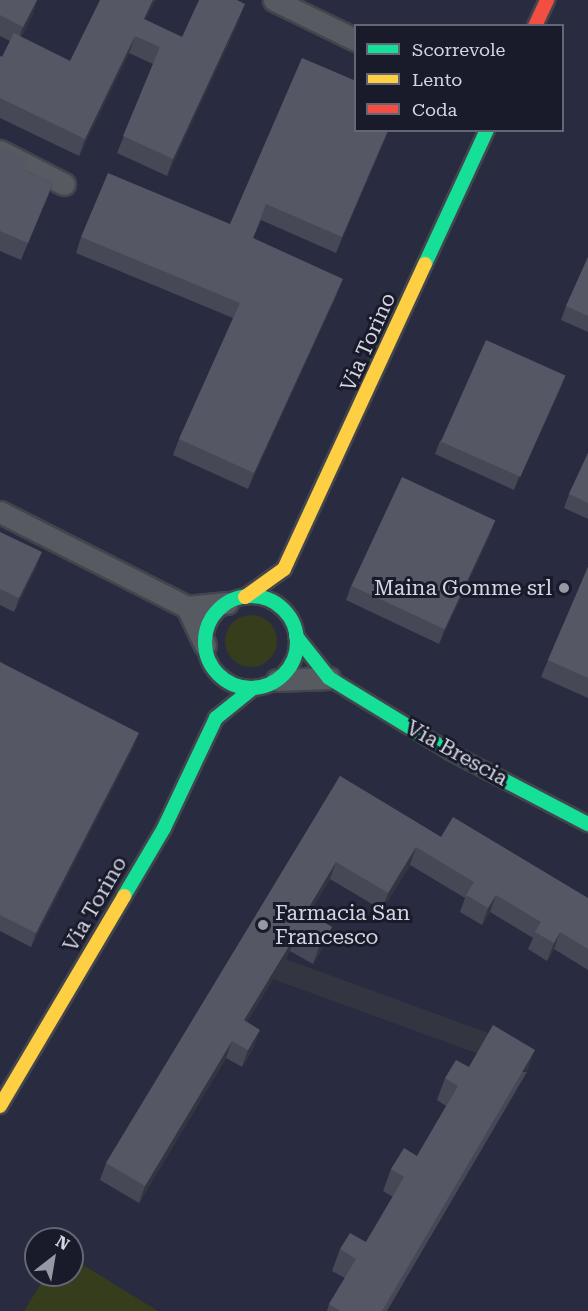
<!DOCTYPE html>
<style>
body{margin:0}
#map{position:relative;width:588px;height:1311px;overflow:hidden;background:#262831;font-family:"Roboto Serif",serif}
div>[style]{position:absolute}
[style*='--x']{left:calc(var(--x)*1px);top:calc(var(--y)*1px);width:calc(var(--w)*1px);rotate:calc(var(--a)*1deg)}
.built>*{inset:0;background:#292c41}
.green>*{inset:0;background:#353d1d}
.round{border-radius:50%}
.roads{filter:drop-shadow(2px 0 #43454d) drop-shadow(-2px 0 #43454d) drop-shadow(0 2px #43454d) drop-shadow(0 -2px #43454d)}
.street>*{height:21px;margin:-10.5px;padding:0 10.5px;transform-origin:10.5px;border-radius:10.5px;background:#585a61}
.fast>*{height:14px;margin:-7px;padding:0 7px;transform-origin:7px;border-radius:7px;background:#16e098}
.fast>.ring{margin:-7px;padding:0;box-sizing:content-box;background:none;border:14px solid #16e098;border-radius:50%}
.slow>*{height:14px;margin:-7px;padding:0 7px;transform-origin:7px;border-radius:7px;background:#ffcf43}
.jam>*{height:14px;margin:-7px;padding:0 7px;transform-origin:7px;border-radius:7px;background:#f24e42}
.wall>*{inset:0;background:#464855}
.shaded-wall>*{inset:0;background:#333540;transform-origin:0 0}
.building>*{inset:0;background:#555764;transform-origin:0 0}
.dots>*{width:16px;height:16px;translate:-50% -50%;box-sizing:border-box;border:3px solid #191b2b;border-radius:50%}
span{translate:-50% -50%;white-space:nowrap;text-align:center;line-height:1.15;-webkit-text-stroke:6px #191b2b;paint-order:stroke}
.street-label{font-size:21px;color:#d3d6e1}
.poi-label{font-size:21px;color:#d3d6e1}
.right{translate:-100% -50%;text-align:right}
.left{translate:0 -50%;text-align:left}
.legend{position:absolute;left:354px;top:24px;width:210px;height:108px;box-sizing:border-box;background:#191b2b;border:2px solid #636674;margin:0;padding:8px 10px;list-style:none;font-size:18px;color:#d3d6e1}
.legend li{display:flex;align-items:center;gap:12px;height:30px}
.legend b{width:30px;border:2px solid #636674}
.north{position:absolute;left:24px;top:1227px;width:60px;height:60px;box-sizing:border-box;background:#191b2b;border:2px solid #636674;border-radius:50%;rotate:31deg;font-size:16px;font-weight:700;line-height:24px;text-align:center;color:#d3d6e1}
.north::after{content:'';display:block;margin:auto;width:21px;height:27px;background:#9699a3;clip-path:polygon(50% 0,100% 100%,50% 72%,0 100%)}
</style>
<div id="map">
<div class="built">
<i style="clip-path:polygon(evenodd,0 0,588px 0,588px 1311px,158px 1311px,72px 1258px,72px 1239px,36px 1239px,36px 1275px,46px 1275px,24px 1311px,0 1311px,0 0,356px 26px,562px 26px,562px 130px,356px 130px,356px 26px)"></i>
</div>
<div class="green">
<i class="round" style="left:225px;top:615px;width:52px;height:52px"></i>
<i style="clip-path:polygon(72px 1258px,158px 1311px,24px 1311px,46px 1275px,72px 1275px)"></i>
</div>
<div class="roads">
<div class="street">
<i style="--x:274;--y:0;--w:91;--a:26"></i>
<i style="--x:0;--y:151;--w:72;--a:27.3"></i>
<i style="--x:0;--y:512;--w:210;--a:26.9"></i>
<i style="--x:187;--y:607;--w:42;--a:64.7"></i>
<i style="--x:187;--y:607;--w:40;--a:-5.7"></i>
<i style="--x:277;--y:680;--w:52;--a:-2.2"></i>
</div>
<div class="fast">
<i style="--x:425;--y:264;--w:148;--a:-65.2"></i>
<i class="ring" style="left:205px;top:596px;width:78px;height:78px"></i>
<i style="--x:296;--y:636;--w:53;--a:51.8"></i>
<i style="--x:329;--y:678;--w:142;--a:31.4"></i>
<i style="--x:450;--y:752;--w:156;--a:27.6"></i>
<i style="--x:124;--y:896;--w:79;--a:-59.5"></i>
<i style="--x:164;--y:828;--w:122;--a:-64.7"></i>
<i style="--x:216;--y:718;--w:46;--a:-38.9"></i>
</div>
<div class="slow">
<i style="--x:245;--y:597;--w:48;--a:-35.7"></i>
<i style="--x:284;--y:569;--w:336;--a:-65.2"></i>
<i style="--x:0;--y:1106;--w:244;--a:-59.4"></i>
</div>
<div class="jam">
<i style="--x:535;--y:26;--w:29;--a:-65"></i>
</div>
</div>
<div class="wall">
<i style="clip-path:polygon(0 0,37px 0,32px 16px,21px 37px,70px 61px,146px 20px,182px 37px,239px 21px,167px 176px,117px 153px,153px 64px,129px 53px,79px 156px,0 118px,0 56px,2px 57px,10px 41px,0 36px)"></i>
<i style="clip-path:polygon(389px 130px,336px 253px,261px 220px,253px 238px,337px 294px,248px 489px,173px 455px,179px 439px,233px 318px,76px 253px,81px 237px,230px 224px)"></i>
<i style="clip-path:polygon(0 147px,24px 170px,53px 183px,21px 260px,0 251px)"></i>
<i style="clip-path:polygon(588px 257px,588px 332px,561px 320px,566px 306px)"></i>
<i style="clip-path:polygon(565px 376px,560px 390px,514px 490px,435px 454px,440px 441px)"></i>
<i style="clip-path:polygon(588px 453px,588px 519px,564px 508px,569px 494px)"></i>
<i style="clip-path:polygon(0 532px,37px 566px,14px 612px,0 605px)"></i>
<i style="clip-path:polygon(490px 535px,439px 644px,346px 600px,351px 586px)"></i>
<i style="clip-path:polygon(588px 567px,588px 698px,541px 677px,548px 660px)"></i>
<i style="clip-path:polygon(0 662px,134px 746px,31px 947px,0 931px)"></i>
<i style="clip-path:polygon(340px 776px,441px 837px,588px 898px,588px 970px,554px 949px,547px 961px,528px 949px,533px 938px,490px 912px,482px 925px,460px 912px,465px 898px,410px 865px,382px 910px,330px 879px,309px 913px,332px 927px,325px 944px,313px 964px,290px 951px,247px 1022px,254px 1047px,242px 1067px,226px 1058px,139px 1203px,100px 1180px,106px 1163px)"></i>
<i style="clip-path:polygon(469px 1067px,527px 1072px,387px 1311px,327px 1311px,329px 1304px,345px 1278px,332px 1271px,340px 1249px,366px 1242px,393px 1197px,383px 1191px,391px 1169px,417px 1156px,446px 1106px,437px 1100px,445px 1078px)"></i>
</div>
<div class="shaded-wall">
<i style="clip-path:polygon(37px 0,32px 16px,17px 44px,23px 27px)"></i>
<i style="clip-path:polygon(153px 0,156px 0,137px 36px,144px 19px)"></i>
<i style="clip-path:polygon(245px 4px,239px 21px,167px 176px,173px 159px)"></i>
<i style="clip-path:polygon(135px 36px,129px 53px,79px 156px,85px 139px)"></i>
<i style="clip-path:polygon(388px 130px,389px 130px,336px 253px,342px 237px)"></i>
<i style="clip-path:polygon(53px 183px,47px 200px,21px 260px,28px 243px)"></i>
<i style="clip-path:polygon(343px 279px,337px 294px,248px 489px,254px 473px)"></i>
<i style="clip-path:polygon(565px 376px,560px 390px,514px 490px,519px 476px)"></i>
<i style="clip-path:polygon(495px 521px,490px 535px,439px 644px,444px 630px)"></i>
<i style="clip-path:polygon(42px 552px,37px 566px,14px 612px,19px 598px)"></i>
<i style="clip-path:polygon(139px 733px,134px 746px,31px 947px,36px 933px)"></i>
<i style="clip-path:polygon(416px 847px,410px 865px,382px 910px,388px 893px)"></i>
<i style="clip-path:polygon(336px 862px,330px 879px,300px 929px,306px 912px)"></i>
<i style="clip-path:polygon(496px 895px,490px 912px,482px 925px,488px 908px)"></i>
<i style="clip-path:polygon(332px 927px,325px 944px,313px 964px,319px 947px)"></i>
<i style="clip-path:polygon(560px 932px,554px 949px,547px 961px,554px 943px)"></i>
<i style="clip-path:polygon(297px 933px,290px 951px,238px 1037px,244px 1020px)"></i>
<i style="clip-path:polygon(260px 1030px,254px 1047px,242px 1067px,248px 1050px)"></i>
<i style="clip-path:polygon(232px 1041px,226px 1058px,139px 1203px,145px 1186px)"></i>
<i style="left:535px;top:1050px;width:23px;height:303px;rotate:110deg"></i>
</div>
<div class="building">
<i style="clip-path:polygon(0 0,37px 0,23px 27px,0 15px)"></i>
<i style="clip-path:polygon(100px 0,153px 0,144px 19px,182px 37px,199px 0,237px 0,245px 4px,173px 159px,123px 136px,160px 47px,135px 36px,85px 139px,0 98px,0 56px,2px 57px,14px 33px,70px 61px)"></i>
<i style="clip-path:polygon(302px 58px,356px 81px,356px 130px,388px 130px,342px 237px,266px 204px,253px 238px,343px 279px,254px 473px,179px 439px,240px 303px,81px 237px,108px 173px,230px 224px)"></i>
<i style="clip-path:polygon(0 147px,28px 159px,23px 170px,53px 183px,28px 243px,0 231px)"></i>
<i style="clip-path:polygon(588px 257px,588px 316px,566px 306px)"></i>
<i style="left:486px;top:340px;width:87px;height:111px;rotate:24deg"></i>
<i style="clip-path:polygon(588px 453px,588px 503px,569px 494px)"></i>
<i style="left:402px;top:477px;width:103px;height:120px;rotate:25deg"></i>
<i style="clip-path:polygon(0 532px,42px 552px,19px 598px,0 589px)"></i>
<i style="clip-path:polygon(588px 567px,588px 678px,548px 660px)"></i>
<i style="clip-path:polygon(0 662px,139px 733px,36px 933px,0 915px)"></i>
<i style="clip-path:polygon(340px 776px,441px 837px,453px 817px,588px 898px,588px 949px,560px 932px,554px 943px,535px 932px,541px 922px,496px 895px,488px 908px,466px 895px,474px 882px,416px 847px,388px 893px,336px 862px,306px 912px,332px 927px,319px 947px,297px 933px,244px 1020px,260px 1030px,248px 1050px,232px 1041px,145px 1186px,106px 1163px)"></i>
<i style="clip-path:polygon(493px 1025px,535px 1050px,382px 1311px,340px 1311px,329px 1304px,356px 1259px,340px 1249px,350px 1233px,366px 1242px,404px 1177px,391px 1169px,404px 1148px,417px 1156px,458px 1086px,445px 1078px,456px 1060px,469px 1067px)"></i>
</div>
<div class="dots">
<i style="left:564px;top:588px;background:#9699a3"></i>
<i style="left:263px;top:925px;background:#9699a3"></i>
</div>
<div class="street-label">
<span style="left:368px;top:342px;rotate:-66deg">Via Torino</span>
<span style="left:457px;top:753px;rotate:29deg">Via Brescia</span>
<span style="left:95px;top:904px;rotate:-60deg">Via Torino</span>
</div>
<div class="poi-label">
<span class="right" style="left:552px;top:588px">Maina Gomme srl</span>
<span class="left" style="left:275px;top:925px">Farmacia San<br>Francesco</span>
</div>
<ul class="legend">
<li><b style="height:8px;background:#16e098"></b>Scorrevole</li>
<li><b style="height:8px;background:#ffcf43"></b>Lento</li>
<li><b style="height:8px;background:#f24e42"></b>Coda</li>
</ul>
<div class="north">N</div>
</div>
